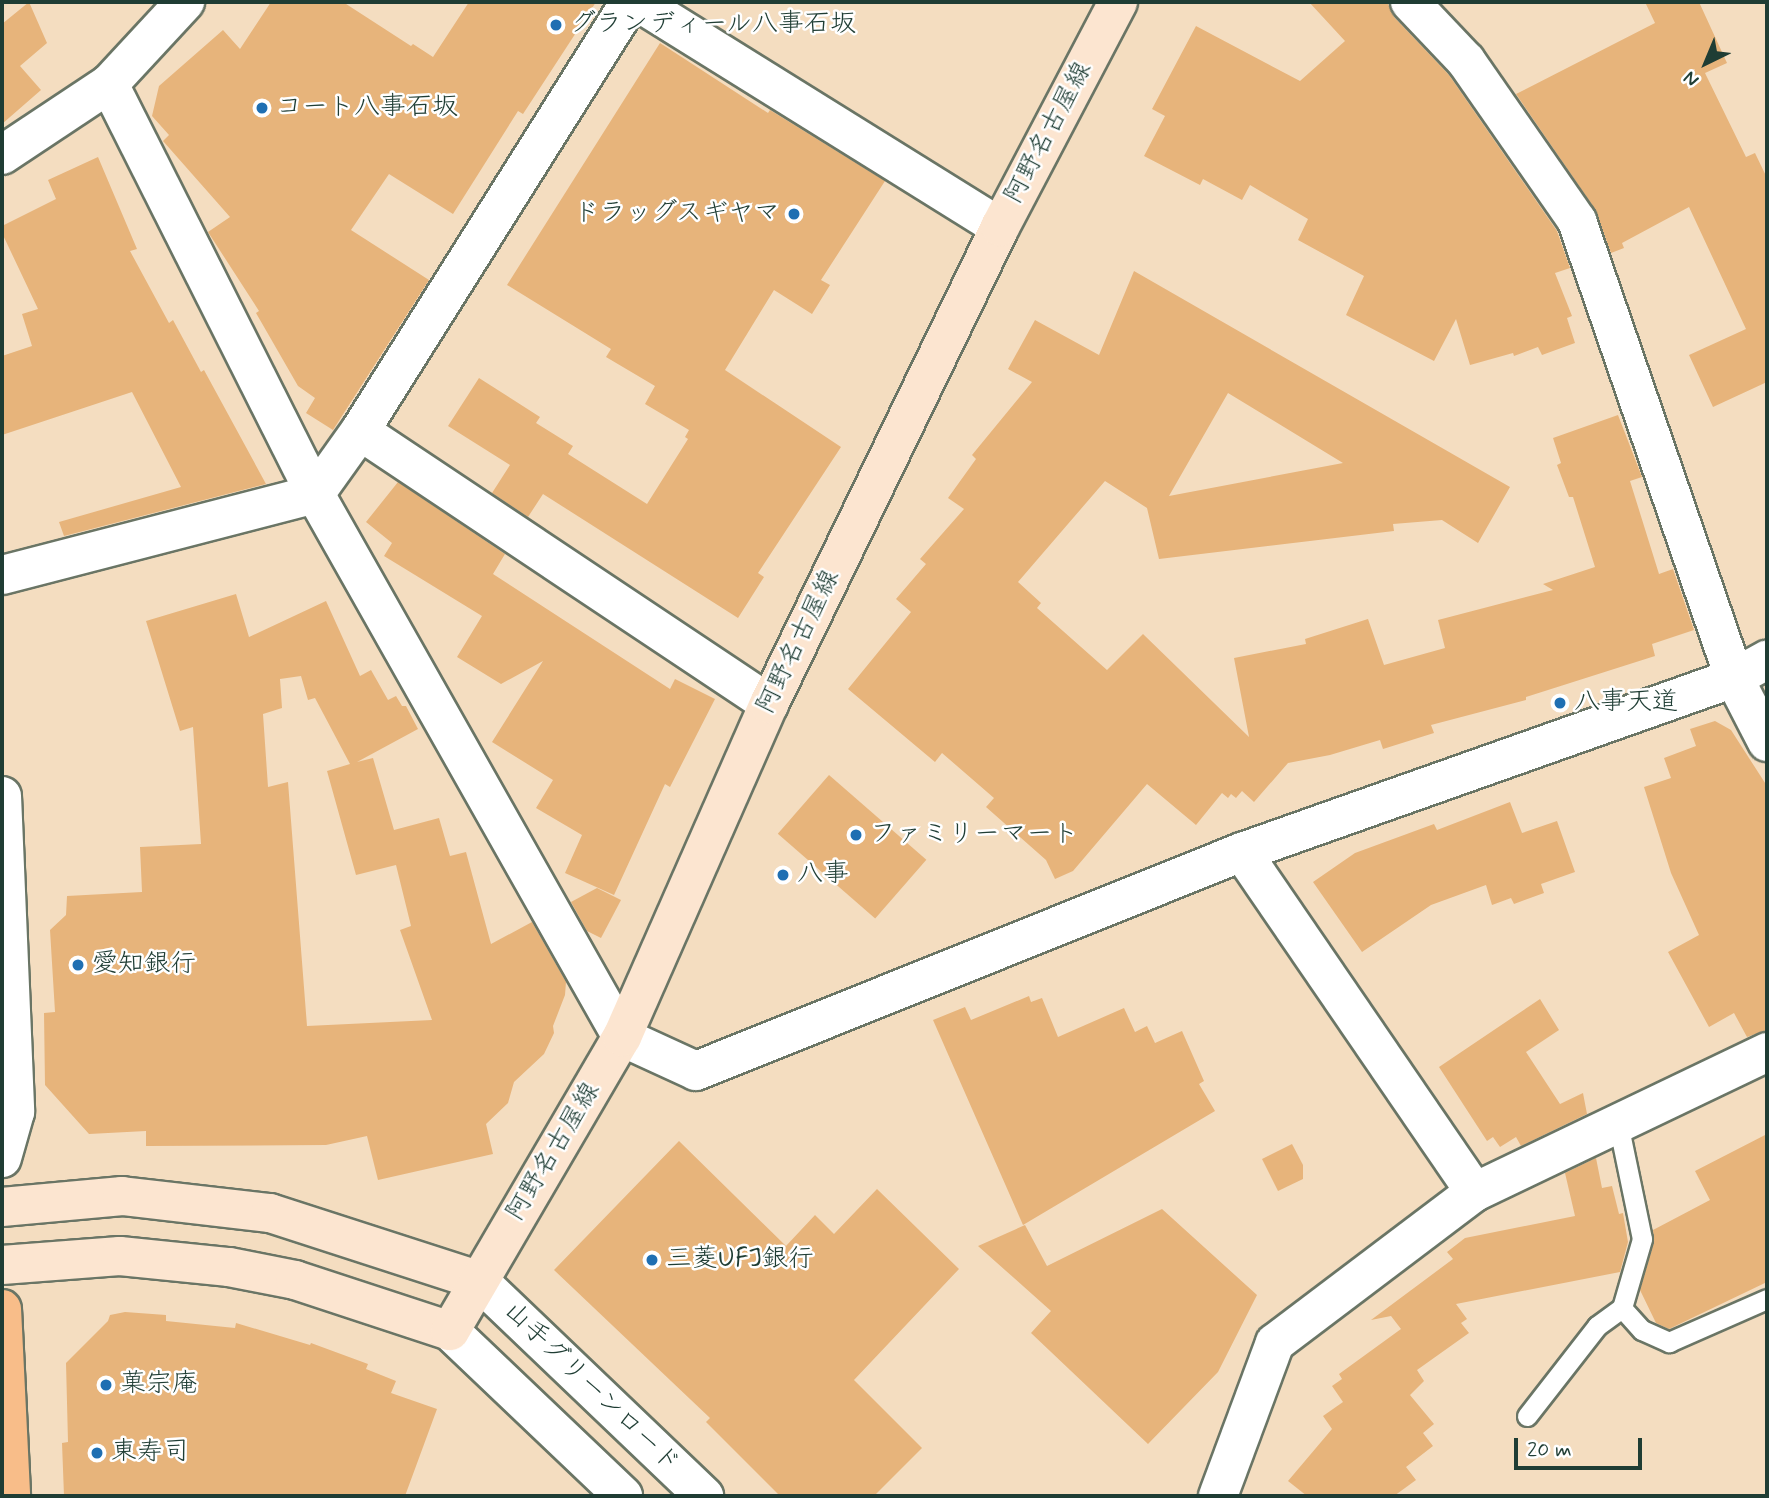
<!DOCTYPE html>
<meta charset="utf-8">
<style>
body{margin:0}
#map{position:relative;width:1769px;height:1498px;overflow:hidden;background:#f4ddc0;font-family:Mynerve,"Klee One",sans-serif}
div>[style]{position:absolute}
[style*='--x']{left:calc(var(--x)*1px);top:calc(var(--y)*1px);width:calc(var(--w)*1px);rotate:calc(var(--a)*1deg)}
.building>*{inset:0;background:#e7b47b;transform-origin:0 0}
.roads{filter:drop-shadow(2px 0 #6a7565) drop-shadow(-2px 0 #6a7565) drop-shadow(0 2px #6a7565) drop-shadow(0 -2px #6a7565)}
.service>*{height:19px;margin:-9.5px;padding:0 9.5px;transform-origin:9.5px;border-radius:9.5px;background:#fff}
.minor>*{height:38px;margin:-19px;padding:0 19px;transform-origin:19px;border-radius:19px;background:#fff}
.tertiary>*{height:38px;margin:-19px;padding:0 19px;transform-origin:19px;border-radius:19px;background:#fff}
.secondary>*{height:38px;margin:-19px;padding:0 19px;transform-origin:19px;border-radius:19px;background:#fce5d0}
.trunk>*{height:38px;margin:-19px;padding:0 19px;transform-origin:19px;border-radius:19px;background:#f8bd89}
.dots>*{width:19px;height:19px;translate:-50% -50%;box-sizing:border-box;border:4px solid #fff;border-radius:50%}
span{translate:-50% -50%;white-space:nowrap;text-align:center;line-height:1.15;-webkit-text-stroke:5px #fff;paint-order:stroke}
.poi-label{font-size:26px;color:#1f3d34}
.left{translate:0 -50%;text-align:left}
.right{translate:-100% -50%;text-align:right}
.street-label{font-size:26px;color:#1f3d34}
.frame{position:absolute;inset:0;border:4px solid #1f3d34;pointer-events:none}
.north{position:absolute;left:1671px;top:28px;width:70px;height:70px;-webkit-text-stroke:5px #fff;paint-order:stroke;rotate:223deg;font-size:19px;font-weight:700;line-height:28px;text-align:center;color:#1f3d34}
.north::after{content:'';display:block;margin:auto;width:24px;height:32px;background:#1f3d34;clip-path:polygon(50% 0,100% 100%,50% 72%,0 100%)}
.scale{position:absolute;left:1514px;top:1438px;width:128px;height:32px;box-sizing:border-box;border:4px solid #1f3d34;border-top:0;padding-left:9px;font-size:21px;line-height:24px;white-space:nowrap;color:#1f3d34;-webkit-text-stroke:5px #fff;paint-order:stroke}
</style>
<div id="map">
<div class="building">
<i style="clip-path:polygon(29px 2px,47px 43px,20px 66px,41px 90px,2px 124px,2px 24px)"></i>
<i style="clip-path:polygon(271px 2px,343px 2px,411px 46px,413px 44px,433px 57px,469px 2px,596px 2px,523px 114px,518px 111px,453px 214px,389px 174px,351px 230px,429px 280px,333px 430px,306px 413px,315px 398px,298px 386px,256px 313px,259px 311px,208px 232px,230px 217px,163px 141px,169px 135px,152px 116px,159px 86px,223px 30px,240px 49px)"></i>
<i style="clip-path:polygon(1309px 2px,1387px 2px,1394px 17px,1449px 75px,1557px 231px,1570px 268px,1555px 273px,1572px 316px,1567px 318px,1575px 343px,1542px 355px,1538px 347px,1514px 356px,1513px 353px,1470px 365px,1456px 319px,1434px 361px,1346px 315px,1364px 276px,1298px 240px,1308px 219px,1250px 185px,1242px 200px,1203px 179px,1200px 185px,1144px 156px,1165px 116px,1152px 109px,1196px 26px,1300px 81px,1345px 41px)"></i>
<i style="clip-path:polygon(1645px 2px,1699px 2px,1727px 63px,1705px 73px,1746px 157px,1755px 153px,1767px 178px,1767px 382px,1713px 407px,1689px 355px,1746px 329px,1689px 207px,1622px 243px,1624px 248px,1611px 253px,1595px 209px,1516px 94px,1655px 23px)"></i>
<i style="clip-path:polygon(660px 43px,768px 113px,770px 110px,885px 181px,821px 280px,830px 285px,812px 314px,774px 290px,725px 370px,841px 447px,758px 573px,764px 577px,738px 618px,543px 494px,528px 517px,492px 493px,510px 465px,448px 426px,479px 378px,540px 417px,536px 423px,573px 446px,568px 454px,647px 504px,688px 439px,685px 437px,689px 430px,645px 404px,655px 386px,606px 357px,611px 349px,507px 285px)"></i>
<i style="clip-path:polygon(98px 157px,137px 249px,130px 251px,169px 323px,173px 320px,201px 372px,204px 370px,266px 484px,64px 536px,59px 522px,181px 487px,132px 392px,2px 435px,2px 356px,32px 346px,22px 314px,38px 309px,2px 233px,2px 226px,56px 199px,48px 180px)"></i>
<i style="clip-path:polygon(evenodd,1134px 271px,1510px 487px,1478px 543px,1442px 520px,1393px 524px,1394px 531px,1159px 559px,1147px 508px,1105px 481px,1018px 582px,1041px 603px,1037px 608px,1107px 670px,1143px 634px,1249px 737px,1234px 658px,1306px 644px,1305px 639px,1368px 619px,1384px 665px,1445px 648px,1438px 620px,1553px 590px,1543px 584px,1595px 567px,1573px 497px,1569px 497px,1557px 465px,1561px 463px,1553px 438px,1618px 415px,1642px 477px,1630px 481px,1659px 574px,1673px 569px,1694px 630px,1652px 644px,1655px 656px,1526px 697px,1526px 700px,1431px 725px,1434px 733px,1383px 749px,1380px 740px,1330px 755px,1288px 763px,1254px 802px,1242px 791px,1236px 798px,1231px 794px,1228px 798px,1222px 793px,1196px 825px,1147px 784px,1073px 871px,1055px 879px,1046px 860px,986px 807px,994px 798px,942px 753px,935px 762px,848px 689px,911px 612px,896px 599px,926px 564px,920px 559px,964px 509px,948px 498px,976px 459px,972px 455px,1032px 382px,1008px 369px,1035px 320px,1099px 355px,1134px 271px,1228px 393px,1343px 463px,1169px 496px,1228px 393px)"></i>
<i style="clip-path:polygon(398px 482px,505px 554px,493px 574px,670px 689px,675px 679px,715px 699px,670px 787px,665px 784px,614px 895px,565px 873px,582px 835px,536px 808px,553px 780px,492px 742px,543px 661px,501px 684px,457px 657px,482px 616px,384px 556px,392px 543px,366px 522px)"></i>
<i style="clip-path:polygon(evenodd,236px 594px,249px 637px,326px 601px,360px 676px,371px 670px,388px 700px,396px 696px,402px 706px,406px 706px,418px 729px,357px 762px,373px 758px,394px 830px,439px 818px,450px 856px,466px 852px,491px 944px,532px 922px,566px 982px,565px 995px,553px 1026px,554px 1033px,544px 1054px,514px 1082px,508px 1103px,486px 1124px,493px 1154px,378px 1180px,367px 1136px,326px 1145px,146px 1146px,146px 1131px,89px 1134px,45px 1085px,44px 1013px,55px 1012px,50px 930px,66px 915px,67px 896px,142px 892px,140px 847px,201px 844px,193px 727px,180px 731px,146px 621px,236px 594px,301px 676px,308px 700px,315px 698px,350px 764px,327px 771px,356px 875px,396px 865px,411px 926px,400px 930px,432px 1020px,307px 1026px,288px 782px,268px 787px,263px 714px,282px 708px,280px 679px,301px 676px)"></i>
<i style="clip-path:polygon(1715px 721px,1731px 730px,1767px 786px,1767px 1030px,1747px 1037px,1734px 1013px,1709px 1027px,1668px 952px,1699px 935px,1671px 873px,1644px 787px,1671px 778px,1664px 758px,1696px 746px,1690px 729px)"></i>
<i style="left:829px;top:775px;width:129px;height:78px;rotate:41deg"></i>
<i style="clip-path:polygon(1510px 802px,1522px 833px,1557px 821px,1575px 872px,1541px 884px,1544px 893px,1514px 904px,1511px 898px,1492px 905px,1486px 885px,1431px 905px,1362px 952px,1313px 882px,1355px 853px,1434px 824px,1437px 830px)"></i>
<i style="clip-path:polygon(597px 888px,621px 900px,601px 938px,587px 931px,571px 902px)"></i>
<i style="clip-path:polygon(1029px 996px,1031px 1002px,1042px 998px,1058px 1037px,1124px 1008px,1135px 1032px,1147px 1026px,1155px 1043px,1182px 1031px,1204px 1081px,1199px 1084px,1215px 1111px,1023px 1225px,933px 1020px,965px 1007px,971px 1020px)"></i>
<i style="clip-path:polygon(1540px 999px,1559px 1030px,1526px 1052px,1560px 1104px,1583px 1093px,1587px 1114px,1521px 1146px,1516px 1137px,1500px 1147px,1493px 1137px,1487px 1141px,1439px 1067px)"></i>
<i style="clip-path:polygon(1767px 1134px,1767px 1282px,1669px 1329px,1656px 1323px,1640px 1290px,1654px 1242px,1653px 1230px,1710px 1200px,1695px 1171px)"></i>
<i style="clip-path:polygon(679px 1141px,786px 1246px,815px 1215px,834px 1234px,877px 1189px,959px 1269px,854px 1380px,922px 1448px,874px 1496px,780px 1496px,706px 1422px,710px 1418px,554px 1270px)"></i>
<i style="clip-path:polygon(1292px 1144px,1303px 1165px,1303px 1179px,1278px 1191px,1262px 1159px)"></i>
<i style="clip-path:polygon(1596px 1158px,1602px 1188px,1612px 1186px,1619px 1214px,1623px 1213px,1628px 1242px,1620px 1272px,1456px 1304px,1467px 1319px,1461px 1323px,1469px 1333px,1417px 1370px,1424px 1381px,1410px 1395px,1434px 1424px,1423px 1433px,1433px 1446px,1406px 1467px,1416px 1480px,1394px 1496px,1307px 1496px,1288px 1481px,1332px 1429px,1323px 1416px,1343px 1402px,1332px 1386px,1342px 1379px,1339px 1374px,1401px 1329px,1391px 1316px,1371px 1320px,1453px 1259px,1447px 1252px,1465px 1238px,1575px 1216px,1565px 1173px)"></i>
<i style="clip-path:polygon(1162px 1209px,1257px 1295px,1218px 1372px,1148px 1444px,1031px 1333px,1051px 1311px,978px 1246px,1025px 1225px,1047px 1266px)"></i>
<i style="clip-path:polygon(125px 1312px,166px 1315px,166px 1321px,235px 1328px,236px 1323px,310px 1345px,311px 1343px,368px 1364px,366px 1369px,396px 1381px,391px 1393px,437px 1409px,405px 1496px,64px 1496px,62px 1443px,68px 1442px,66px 1363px,108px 1321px,110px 1315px)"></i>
</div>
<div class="roads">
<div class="service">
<i style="--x:1618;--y:1123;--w:118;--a:78.3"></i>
<i style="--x:1642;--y:1239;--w:72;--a:106.2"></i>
<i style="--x:1622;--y:1308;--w:30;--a:48"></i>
<i style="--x:1642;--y:1330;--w:30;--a:24"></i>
<i style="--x:1669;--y:1342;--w:107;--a:-23.7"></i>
<i style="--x:1527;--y:1416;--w:114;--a:-52.1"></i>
<i style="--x:1597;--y:1326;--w:31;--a:-36"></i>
</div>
<div class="minor">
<i style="--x:638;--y:2;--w:426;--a:31.9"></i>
<i style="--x:1410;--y:2;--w:81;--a:46.5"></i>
<i style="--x:1466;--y:61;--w:195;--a:55.2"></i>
<i style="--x:1577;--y:221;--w:483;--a:71"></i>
<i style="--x:1734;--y:678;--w:72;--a:62.7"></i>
<i style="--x:109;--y:84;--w:459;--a:63.3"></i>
<i style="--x:315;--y:494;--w:624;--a:60.52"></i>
<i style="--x:2;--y:155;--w:128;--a:-33.6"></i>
<i style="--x:109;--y:84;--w:112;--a:-47.2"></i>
<i style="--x:360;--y:431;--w:492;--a:33.7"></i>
<i style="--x:2;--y:575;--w:323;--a:-14.5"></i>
<i style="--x:315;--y:494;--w:77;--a:-54.5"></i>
<i style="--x:360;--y:431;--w:507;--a:-57.81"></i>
<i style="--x:1242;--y:852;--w:412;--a:55.6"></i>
<i style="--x:1218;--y:1496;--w:163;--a:-69.6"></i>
<i style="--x:1275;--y:1343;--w:251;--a:-37.1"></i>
<i style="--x:1475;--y:1192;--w:324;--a:-25.6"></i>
</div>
<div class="tertiary">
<i style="--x:2;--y:796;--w:316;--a:87.6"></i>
<i style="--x:15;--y:1112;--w:48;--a:105.8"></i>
<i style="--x:622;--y:1037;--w:81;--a:24.7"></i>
<i style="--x:696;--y:1071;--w:588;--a:-21.86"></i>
<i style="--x:1242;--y:852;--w:522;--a:-19.48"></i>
<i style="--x:1734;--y:678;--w:38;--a:-29"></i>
<i style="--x:478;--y:1280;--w:313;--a:43.7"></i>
<i style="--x:450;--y:1331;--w:239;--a:43.6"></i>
</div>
<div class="secondary">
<i style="--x:2;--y:1207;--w:121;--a:-5.2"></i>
<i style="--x:122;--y:1196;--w:149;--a:6.6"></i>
<i style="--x:270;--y:1213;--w:219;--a:17.9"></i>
<i style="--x:2;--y:1265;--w:118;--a:-4.4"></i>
<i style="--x:120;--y:1256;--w:110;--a:5.8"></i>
<i style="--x:229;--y:1267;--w:67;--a:11.1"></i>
<i style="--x:295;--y:1280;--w:163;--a:18.2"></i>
<i style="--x:450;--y:1331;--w:341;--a:-59.7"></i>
<i style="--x:622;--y:1037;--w:364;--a:-66.2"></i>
<i style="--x:769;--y:704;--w:530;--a:-64.16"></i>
<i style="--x:1000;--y:227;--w:254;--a:-62.3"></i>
</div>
<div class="trunk">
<i style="--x:2;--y:1309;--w:187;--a:87.2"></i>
</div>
</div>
<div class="dots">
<i style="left:556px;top:25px;background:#1f6fb2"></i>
<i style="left:262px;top:108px;background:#1f6fb2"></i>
<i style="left:794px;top:214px;background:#1f6fb2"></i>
<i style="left:1560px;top:703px;background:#1f6fb2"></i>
<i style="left:856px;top:835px;background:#1f6fb2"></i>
<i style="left:783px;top:875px;background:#1f6fb2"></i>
<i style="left:78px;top:965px;background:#1f6fb2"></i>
<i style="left:652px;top:1260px;background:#1f6fb2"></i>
<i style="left:106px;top:1385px;background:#1f6fb2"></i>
<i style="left:97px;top:1453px;background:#1f6fb2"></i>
</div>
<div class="poi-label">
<span class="left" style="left:570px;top:25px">グランディール八事石坂</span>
<span class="left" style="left:276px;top:108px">コート八事石坂</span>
<span class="right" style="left:780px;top:214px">ドラッグスギヤマ</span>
<span class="left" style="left:1574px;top:703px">八事天道</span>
<span class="left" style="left:870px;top:835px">ファミリーマート</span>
<span class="left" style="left:797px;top:875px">八事</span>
<span class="left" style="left:92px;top:965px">愛知銀行</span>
<span class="left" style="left:666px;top:1260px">三菱UFJ銀行</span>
<span class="left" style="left:120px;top:1385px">菓宗庵</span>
<span class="left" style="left:111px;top:1453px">東寿司</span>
</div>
<div class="street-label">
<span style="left:1049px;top:133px;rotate:-62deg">阿野名古屋線</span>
<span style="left:799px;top:642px;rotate:-64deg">阿野名古屋線</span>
<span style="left:554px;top:1152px;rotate:-59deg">阿野名古屋線</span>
<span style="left:591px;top:1388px;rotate:44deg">山手グリーンロード</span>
</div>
<div class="frame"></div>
<div class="north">N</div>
<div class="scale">20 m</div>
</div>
